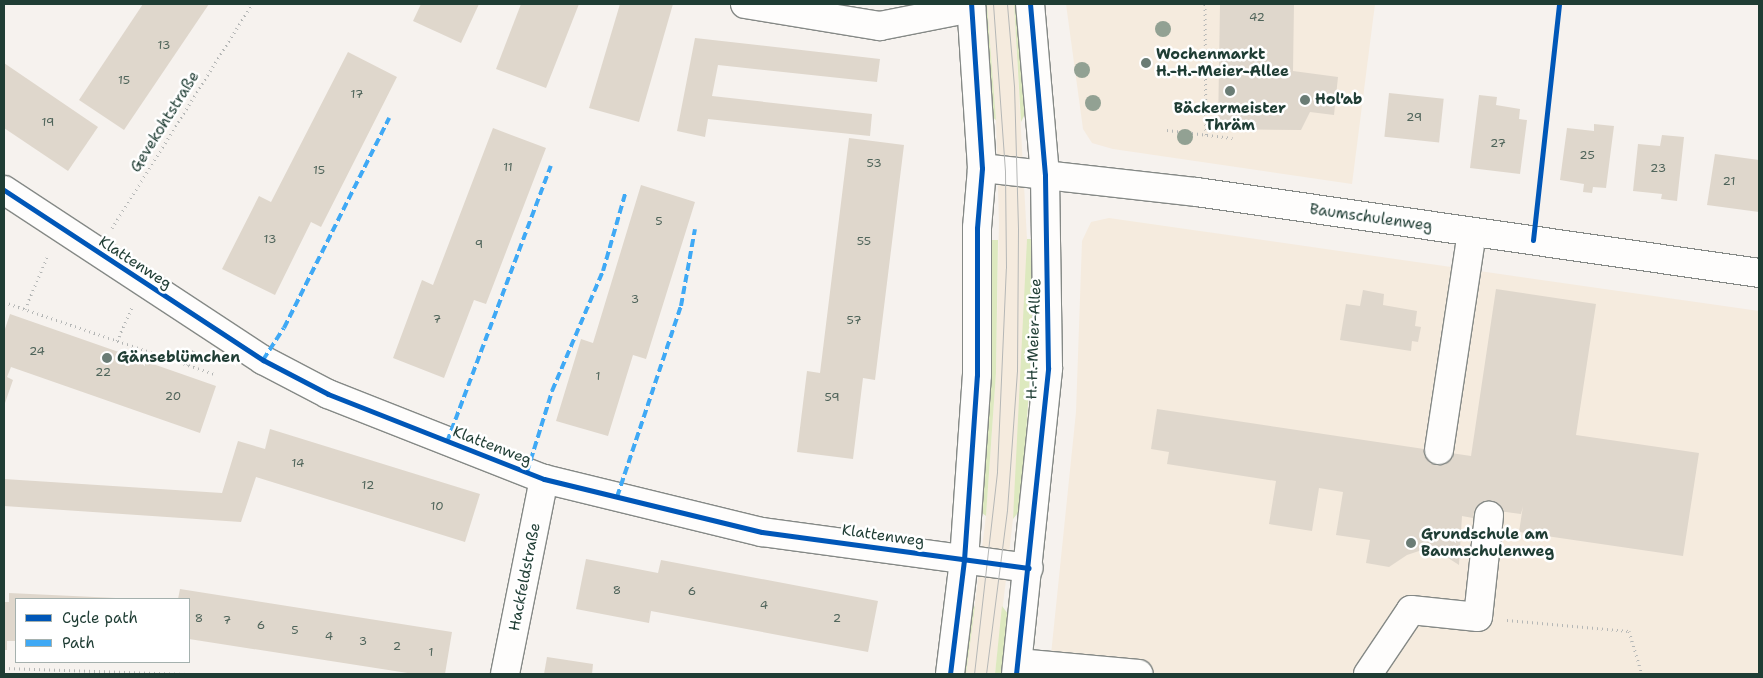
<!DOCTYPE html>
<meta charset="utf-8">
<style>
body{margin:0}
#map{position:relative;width:1763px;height:678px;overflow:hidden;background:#f6f2ee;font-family:"Shantell Sans",sans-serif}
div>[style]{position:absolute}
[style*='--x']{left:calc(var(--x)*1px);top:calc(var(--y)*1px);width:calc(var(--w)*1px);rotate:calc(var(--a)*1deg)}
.built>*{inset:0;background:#f5ebde}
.green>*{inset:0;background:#dde9bf}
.building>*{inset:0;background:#dfd7cc;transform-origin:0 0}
.path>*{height:3px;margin-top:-1.5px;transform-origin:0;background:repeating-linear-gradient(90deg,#b5b7b6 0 1px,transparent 0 5px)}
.roads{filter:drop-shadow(1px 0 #858986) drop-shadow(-1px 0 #858986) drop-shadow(0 1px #858986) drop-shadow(0 -1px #858986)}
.minor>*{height:28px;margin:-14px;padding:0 14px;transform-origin:14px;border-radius:14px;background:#fefdfc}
.tram>*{height:1px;margin:-0.5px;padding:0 0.5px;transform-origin:0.5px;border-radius:0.5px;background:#b5b7b6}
.quiet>*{height:4px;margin-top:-2px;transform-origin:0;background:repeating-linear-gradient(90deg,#3fa9f5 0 8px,transparent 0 12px)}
.cycleway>*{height:5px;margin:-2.5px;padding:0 2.5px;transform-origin:2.5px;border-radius:2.5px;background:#0057b8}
.trees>*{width:16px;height:16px;margin:-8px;border-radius:50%;background:#92a193}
.dots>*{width:14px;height:14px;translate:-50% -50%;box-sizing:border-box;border:2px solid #fff;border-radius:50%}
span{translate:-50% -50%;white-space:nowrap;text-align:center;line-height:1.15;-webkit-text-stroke:5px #fff;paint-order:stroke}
.number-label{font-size:12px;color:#4f645a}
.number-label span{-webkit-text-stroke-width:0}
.poi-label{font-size:15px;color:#1f3d34;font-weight:700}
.left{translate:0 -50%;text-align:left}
.street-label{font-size:15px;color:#1f3d34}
.frame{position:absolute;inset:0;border:5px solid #1f3d34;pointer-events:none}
.legend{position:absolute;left:15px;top:598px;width:175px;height:65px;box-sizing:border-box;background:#fff;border:1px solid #a5b1ae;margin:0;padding:6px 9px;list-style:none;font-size:15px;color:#1f3d34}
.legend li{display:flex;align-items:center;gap:10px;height:25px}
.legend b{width:25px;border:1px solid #a5b1ae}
</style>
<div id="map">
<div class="built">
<i style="clip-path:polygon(987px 4px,1014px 4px,1027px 239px,1024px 371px,1013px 519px,995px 674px,966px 674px,986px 516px,996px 373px,999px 223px,996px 120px)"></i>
<i style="clip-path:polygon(1066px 4px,1375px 4px,1352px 184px,1113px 149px,1092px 143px,1083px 129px)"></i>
<i style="clip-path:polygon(1109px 218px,1759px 311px,1759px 674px,1049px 674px,1076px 412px,1082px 241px,1091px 222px)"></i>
</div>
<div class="green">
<i style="clip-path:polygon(981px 4px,987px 4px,996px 120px,991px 116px)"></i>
<i style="clip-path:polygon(1014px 4px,1021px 4px,1026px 112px,1021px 122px)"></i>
<i style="clip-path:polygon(1027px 239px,1039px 239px,1021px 509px,1013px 519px)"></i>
<i style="clip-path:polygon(987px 240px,998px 240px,996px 373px,986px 516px,982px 513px,989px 373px)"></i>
<i style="clip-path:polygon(975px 606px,966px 674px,961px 674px,969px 612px)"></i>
<i style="clip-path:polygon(1002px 606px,1008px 614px,1008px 629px,1003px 674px,995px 674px)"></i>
</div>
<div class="building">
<i style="clip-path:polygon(143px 4px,209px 4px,124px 130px,79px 100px)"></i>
<i style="clip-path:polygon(421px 4px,479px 4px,461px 43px,413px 21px)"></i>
<i style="clip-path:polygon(521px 4px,579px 4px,546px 88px,496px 69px)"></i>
<i style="clip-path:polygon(620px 4px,673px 4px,639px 122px,589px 108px)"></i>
<i style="clip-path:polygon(1220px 4px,1294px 4px,1293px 71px,1338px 77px,1334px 115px,1310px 112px,1301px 130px,1218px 129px)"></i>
<i style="clip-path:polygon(695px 38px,880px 59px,877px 82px,718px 65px,712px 96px,872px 114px,870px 136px,708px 119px,705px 137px,677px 131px)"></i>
<i style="clip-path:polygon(348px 52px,397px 77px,321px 227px,311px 222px,275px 295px,222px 269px,259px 196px,271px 202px)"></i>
<i style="clip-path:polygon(4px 63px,98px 127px,68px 171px,4px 128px)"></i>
<i style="left:1389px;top:93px;width:55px;height:44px;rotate:6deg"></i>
<i style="clip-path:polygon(1479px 95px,1497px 97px,1496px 105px,1520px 109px,1519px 119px,1527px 120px,1520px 174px,1470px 168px)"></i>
<i style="clip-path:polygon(1594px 124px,1614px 126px,1606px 188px,1593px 187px,1592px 193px,1583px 192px,1584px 184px,1560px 180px,1567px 128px,1594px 131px)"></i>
<i style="clip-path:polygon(493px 128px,546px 148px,486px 304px,474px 300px,444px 378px,393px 358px,422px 280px,433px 285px)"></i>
<i style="clip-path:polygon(1662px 135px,1684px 137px,1677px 201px,1661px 199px,1662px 194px,1633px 191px,1638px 144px,1660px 146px)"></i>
<i style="clip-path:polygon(849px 138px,904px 145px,875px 380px,863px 378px,853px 459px,797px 452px,807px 371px,820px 373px)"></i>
<i style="clip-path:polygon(1715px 154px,1759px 160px,1759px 212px,1707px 205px)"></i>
<i style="clip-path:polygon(641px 185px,695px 202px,646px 359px,633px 355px,608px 436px,556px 421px,581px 339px,593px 343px)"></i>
<i style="clip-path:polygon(1496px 289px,1596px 304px,1576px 435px,1699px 453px,1683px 556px,1519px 532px,1523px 506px,1521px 514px,1475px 508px,1473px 518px,1462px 516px,1459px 565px,1442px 554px,1422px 550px,1407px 555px,1389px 567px,1366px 563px,1370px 540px,1336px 535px,1343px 492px,1319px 488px,1312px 531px,1269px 524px,1276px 481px,1167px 464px,1169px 452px,1151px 449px,1157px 409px,1471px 456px)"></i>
<i style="clip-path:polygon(1363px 290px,1384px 294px,1383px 305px,1417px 311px,1415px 326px,1421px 327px,1418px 342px,1412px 341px,1411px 351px,1340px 340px,1346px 304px,1360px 306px)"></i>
<i style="clip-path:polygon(10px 314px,216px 386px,200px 433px,11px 367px,7px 377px,13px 380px,4px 406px,4px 332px)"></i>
<i style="clip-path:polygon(270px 429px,480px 494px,465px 542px,256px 477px,241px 522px,4px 506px,4px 479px,222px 493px,238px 441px,265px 449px)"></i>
<i style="clip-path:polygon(586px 559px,658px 573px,661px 560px,878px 601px,868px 652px,651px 611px,649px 623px,576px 609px)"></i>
<i style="clip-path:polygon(180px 589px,452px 632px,445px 674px,414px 674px,189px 639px,189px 599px,178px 599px)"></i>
<i style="clip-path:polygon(9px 593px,116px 598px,116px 599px,16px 599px,16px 641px,7px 641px,7px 650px,4px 650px,4px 602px,9px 602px)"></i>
<i style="clip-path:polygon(547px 657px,593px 664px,592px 674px,544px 674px)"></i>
</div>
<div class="path">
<i style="--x:1205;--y:4;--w:131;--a:89.6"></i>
<i style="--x:1167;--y:130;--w:66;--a:6.9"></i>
<i style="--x:112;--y:228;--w:264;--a:-58"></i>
<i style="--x:4;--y:302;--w:222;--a:18.9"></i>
<i style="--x:25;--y:309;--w:59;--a:-66.9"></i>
<i style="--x:117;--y:341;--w:37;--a:-66"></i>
<i style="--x:187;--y:365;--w:17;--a:-65"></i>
<i style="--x:1507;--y:620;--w:122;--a:5.2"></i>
<i style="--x:1629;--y:631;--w:45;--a:73.2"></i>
<i style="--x:4;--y:668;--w:183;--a:1.9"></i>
</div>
<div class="roads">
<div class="minor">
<i style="--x:745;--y:4;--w:137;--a:9.3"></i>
<i style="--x:880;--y:26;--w:93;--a:-11.2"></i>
<i style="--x:982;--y:168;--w:216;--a:6.4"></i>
<i style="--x:1197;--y:192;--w:568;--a:8.2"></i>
<i style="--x:4;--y:190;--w:310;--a:33.3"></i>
<i style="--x:263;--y:360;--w:73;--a:27.6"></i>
<i style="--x:328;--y:394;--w:232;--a:21.5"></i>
<i style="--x:544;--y:479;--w:224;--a:13.7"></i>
<i style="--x:762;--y:532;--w:269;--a:7.7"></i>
<i style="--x:1439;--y:450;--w:220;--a:-81.4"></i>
<i style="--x:1018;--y:663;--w:121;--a:5.2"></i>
<i style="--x:505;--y:674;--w:199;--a:-78.7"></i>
<i style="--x:950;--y:674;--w:115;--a:-83"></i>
<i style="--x:964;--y:560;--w:185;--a:-86"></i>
<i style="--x:977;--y:375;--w:147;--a:-90"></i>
<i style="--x:977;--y:228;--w:60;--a:-85.2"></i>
<i style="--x:982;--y:168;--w:164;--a:-93.8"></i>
<i style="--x:1016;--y:674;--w:308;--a:-84"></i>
<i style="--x:1048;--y:368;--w:193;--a:-90.9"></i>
<i style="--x:1045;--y:175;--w:172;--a:-95"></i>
<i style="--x:1368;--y:674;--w:77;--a:-56.1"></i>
<i style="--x:1411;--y:610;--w:67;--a:6"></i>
<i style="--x:1478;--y:617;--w:102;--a:-83.8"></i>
</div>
</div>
<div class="tram">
<i style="--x:974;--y:674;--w:204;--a:-83.5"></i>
<i style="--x:997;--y:471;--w:203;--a:-87.5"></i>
<i style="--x:1006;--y:268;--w:97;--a:-90.6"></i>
<i style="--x:1005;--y:171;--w:167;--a:-94.1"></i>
<i style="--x:986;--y:674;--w:165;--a:-82.7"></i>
<i style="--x:1007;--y:510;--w:139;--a:-85.9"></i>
<i style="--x:1017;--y:371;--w:143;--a:-89.6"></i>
<i style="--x:1018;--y:228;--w:142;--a:-91.6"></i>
<i style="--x:1014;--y:86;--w:82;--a:-94.9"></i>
</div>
<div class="quiet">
<i style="--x:263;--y:360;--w:38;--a:-57"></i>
<i style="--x:284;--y:328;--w:235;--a:-63.4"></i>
<i style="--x:447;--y:442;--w:295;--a:-69.4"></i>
<i style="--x:527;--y:472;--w:85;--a:-72.8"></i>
<i style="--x:552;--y:391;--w:130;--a:-67"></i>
<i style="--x:603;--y:271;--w:83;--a:-74"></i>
<i style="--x:617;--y:497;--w:201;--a:-71.5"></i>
<i style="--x:681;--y:306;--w:78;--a:-79.7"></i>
</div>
<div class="cycleway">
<i style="--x:4;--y:190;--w:310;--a:33.3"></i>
<i style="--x:263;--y:360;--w:73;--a:27.6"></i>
<i style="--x:328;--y:394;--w:232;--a:21.5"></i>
<i style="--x:544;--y:479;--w:224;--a:13.7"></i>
<i style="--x:762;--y:532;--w:269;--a:7.7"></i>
<i style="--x:1533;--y:240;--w:237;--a:-83.7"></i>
<i style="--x:950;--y:674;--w:115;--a:-83"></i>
<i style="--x:964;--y:560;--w:185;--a:-86"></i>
<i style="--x:977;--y:375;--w:147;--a:-90"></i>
<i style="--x:977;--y:228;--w:60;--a:-85.2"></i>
<i style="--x:982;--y:168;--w:164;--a:-93.8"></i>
<i style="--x:1016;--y:674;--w:308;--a:-84"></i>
<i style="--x:1048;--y:368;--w:193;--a:-90.9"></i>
<i style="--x:1045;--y:175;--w:172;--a:-95"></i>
</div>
<div class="trees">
<i style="left:1163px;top:29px"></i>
<i style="left:1082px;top:70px"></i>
<i style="left:1093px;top:103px"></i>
<i style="left:1185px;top:137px"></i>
</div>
<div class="dots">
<i style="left:1146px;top:63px;background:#6a7c75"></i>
<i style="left:1230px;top:91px;background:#6a7c75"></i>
<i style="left:1305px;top:100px;background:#6a7c75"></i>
<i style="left:107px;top:358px;background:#6a7c75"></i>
<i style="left:1411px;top:543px;background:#6a7c75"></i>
</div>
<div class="number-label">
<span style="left:1257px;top:18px">42</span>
<span style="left:164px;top:46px">13</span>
<span style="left:124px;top:81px">15</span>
<span style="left:357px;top:95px">17</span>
<span style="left:1414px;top:118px">29</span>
<span style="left:48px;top:123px">19</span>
<span style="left:1498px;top:144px">27</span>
<span style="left:1587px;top:156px">25</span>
<span style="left:874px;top:164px">53</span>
<span style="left:508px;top:168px">11</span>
<span style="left:1658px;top:169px">23</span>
<span style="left:319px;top:171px">15</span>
<span style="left:1729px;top:182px">21</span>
<span style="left:659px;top:222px">5</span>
<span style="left:270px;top:240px">13</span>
<span style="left:864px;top:242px">55</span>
<span style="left:479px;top:245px">9</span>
<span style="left:635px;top:300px">3</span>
<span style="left:437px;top:320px">7</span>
<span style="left:854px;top:321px">57</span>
<span style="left:37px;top:352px">24</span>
<span style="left:103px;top:373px">22</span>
<span style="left:598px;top:377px">1</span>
<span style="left:173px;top:397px">20</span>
<span style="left:832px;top:398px">59</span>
<span style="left:298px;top:464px">14</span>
<span style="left:368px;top:486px">12</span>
<span style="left:437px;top:507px">10</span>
<span style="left:617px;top:591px">8</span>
<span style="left:692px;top:592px">6</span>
<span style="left:764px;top:606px">4</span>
<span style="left:199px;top:619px">8</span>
<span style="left:837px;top:619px">2</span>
<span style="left:227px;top:621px">7</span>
<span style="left:261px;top:626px">6</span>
<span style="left:295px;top:631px">5</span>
<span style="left:329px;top:637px">4</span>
<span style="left:363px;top:642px">3</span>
<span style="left:397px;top:647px">2</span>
<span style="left:431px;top:653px">1</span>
</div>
<div class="poi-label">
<span class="left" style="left:1156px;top:63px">Wochenmarkt<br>H.-H.-Meier-Allee</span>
<span class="left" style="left:1315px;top:100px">Hol'ab</span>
<span style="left:1230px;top:117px">Bäckermeister<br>Thräm</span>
<span class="left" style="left:117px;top:358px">Gänseblümchen</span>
<span class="left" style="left:1421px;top:543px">Grundschule am<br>Baumschulenweg</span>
</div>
<div class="street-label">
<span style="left:165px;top:122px;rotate:-58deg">Gevekohtstraße</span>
<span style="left:1371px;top:218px;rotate:8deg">Baumschulenweg</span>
<span style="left:135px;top:263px;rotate:33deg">Klattenweg</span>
<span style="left:1034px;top:339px;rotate:-88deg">H.-H.-Meier-Allee</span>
<span style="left:492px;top:446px;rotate:21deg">Klattenweg</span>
<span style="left:883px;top:536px;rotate:8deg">Klattenweg</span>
<span style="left:525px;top:577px;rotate:-79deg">Hackfeldstraße</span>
</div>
<div class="frame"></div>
<ul class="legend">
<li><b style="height:6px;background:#0057b8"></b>Cycle path</li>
<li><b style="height:6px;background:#3fa9f5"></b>Path</li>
</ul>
</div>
